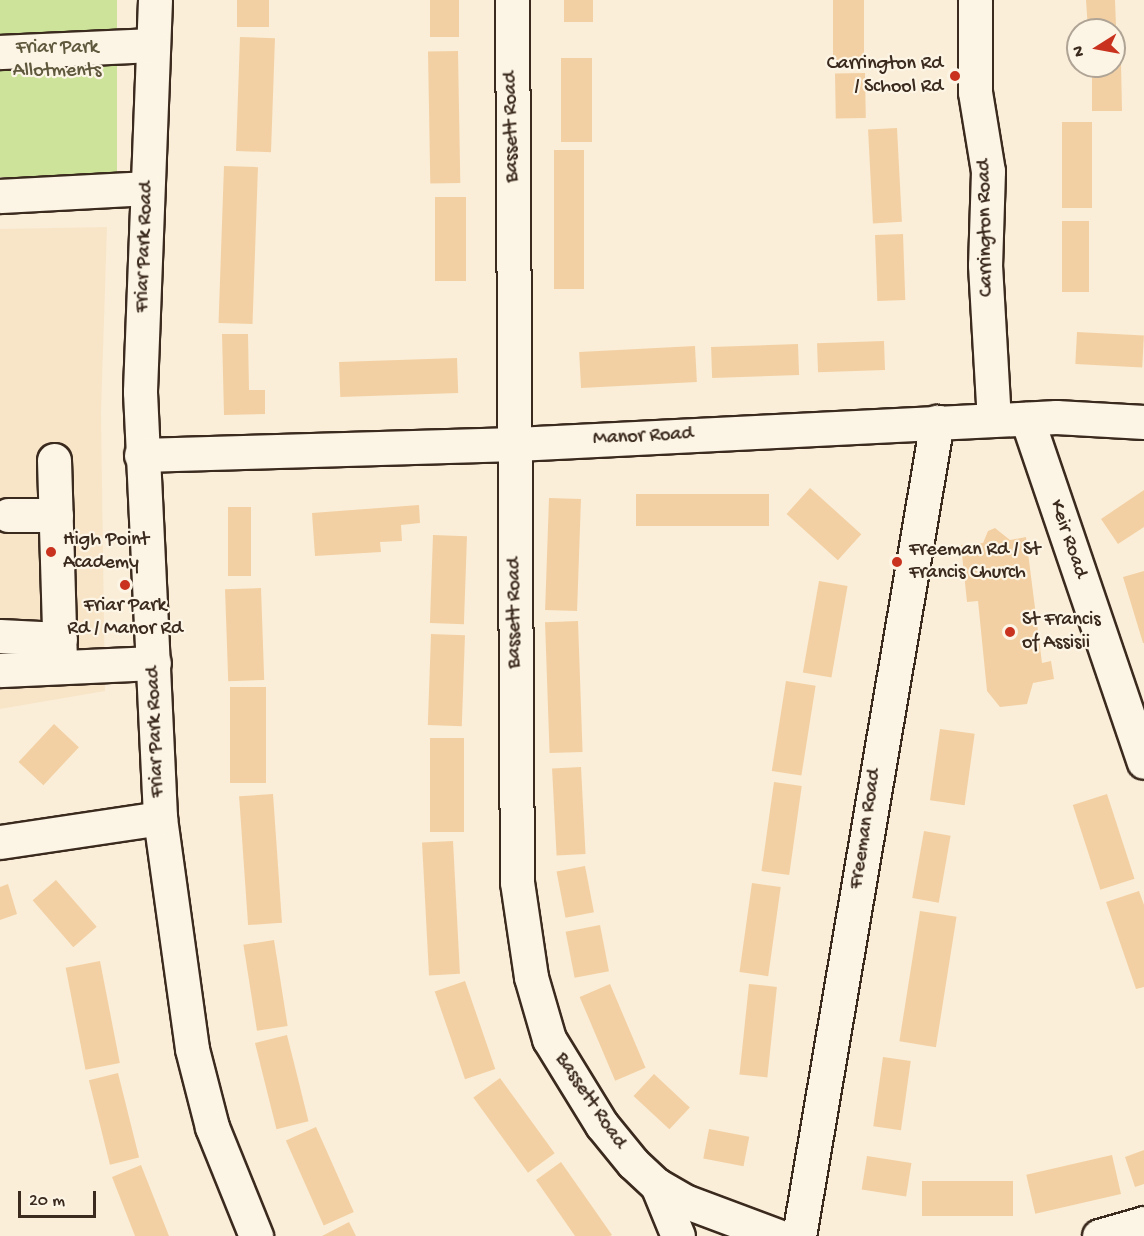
<!DOCTYPE html>
<style>
body{margin:0}
#map{position:relative;width:1144px;height:1236px;overflow:hidden;background:#faeed8;font-family:"Gochi Hand",sans-serif}
div>[style]{position:absolute}
[style*='--x']{left:calc(var(--x)*1px);top:calc(var(--y)*1px);width:calc(var(--w)*1px);rotate:calc(var(--a)*1deg)}
.built>*{inset:0;background:#f8e5c8}
.green>*{inset:0;background:#cce399;transform-origin:0 0}
.building>*{inset:0;background:#f3d0a3;transform-origin:0 0}
.roads{filter:drop-shadow(2px 0 #3b2a1e) drop-shadow(-2px 0 #3b2a1e) drop-shadow(0 2px #3b2a1e) drop-shadow(0 -2px #3b2a1e)}
.minor>*{height:33px;margin:-16.5px;padding:0 16.5px;transform-origin:16.5px;border-radius:16.5px;background:#fcf5e5}
.dots>*{width:16px;height:16px;translate:-50% -50%;box-sizing:border-box;border:3px solid #fcf5e5;border-radius:50%}
span{translate:-50% -50%;white-space:nowrap;text-align:center;line-height:1.15;-webkit-text-stroke:4.5px #fcf5e5;paint-order:stroke}
.park-label{font-size:20px;color:#5f583d}
.poi-label{font-size:20px;color:#3b2a1e}
.right{translate:-100% -50%;text-align:right}
.left{translate:0 -50%;text-align:left}
.street-label{font-size:20px;color:#3b2a1e}
.north{position:absolute;left:1066px;top:18px;width:60px;height:60px;box-sizing:border-box;background:#fcf5e5;border:2px solid #afa495;border-radius:50%;rotate:259deg;font-size:16px;font-weight:700;line-height:24px;text-align:center;color:#3b2a1e}
.north::after{content:'';display:block;margin:auto;width:21px;height:27px;background:#c8321e;clip-path:polygon(50% 0,100% 100%,50% 72%,0 100%)}
.scale{position:absolute;left:18px;top:1191px;width:78px;height:27px;box-sizing:border-box;border:3px solid #3b2a1e;border-top:0;padding-left:8px;font-size:18px;line-height:21px;white-space:nowrap;color:#3b2a1e;-webkit-text-stroke:4px #fcf5e5;paint-order:stroke}
</style>
<div id="map">
<div class="built">
<i style="clip-path:polygon(107px 227px,101px 413px,105px 691px,0 709px,0 229px)"></i>
</div>
<div class="green">
<i style="left:0;top:0;width:117px;height:177px"></i>
</div>
<div class="building">
<i style="left:237px;top:0;width:32px;height:27px"></i>
<i style="left:430px;top:0;width:29px;height:37px"></i>
<i style="left:564px;top:0;width:29px;height:22px"></i>
<i style="left:833px;top:0;width:31px;height:62px"></i>
<i style="clip-path:polygon(1086px 0,1115px 0,1117px 51px,1114px 30px,1088px 30px)"></i>
<i style="left:240px;top:37px;width:35px;height:114px;rotate:2deg"></i>
<i style="left:458px;top:51px;width:132px;height:30px;rotate:89deg"></i>
<i style="left:561px;top:58px;width:31px;height:84px"></i>
<i style="clip-path:polygon(1114px 63px,1121px 63px,1122px 111px,1092px 111px,1092px 66px)"></i>
<i style="left:865px;top:73px;width:45px;height:30px;rotate:89deg"></i>
<i style="left:1062px;top:122px;width:30px;height:86px"></i>
<i style="left:897px;top:128px;width:94px;height:29px;rotate:87deg"></i>
<i style="left:554px;top:150px;width:30px;height:139px"></i>
<i style="left:224px;top:166px;width:34px;height:157px;rotate:2deg"></i>
<i style="left:435px;top:197px;width:31px;height:84px"></i>
<i style="left:1062px;top:221px;width:27px;height:71px"></i>
<i style="left:903px;top:234px;width:66px;height:28px;rotate:88deg"></i>
<i style="left:1077px;top:332px;width:67px;height:32px;rotate:3deg"></i>
<i style="clip-path:polygon(222px 334px,248px 334px,249px 390px,265px 390px,265px 414px,224px 415px)"></i>
<i style="left:884px;top:341px;width:29px;height:67px;rotate:88deg"></i>
<i style="left:798px;top:344px;width:31px;height:87px;rotate:88deg"></i>
<i style="left:695px;top:346px;width:36px;height:116px;rotate:87deg"></i>
<i style="left:457px;top:358px;width:35px;height:118px;rotate:88deg"></i>
<i style="left:810px;top:488px;width:69px;height:35px;rotate:42deg"></i>
<i style="clip-path:polygon(1144px 490px,1144px 527px,1118px 544px,1101px 519px)"></i>
<i style="left:769px;top:494px;width:32px;height:133px;rotate:90deg"></i>
<i style="left:549px;top:498px;width:32px;height:112px;rotate:2deg"></i>
<i style="clip-path:polygon(419px 505px,420px 523px,401px 525px,402px 541px,380px 542px,381px 552px,315px 556px,312px 513px)"></i>
<i style="left:228px;top:507px;width:23px;height:69px"></i>
<i style="clip-path:polygon(995px 528px,1010px 540px,1026px 537px,1042px 663px,1051px 661px,1054px 679px,1033px 683px,1027px 704px,1000px 707px,987px 691px,978px 601px,967px 602px,961px 545px,983px 543px,988px 531px)"></i>
<i style="left:433px;top:535px;width:34px;height:88px;rotate:2deg"></i>
<i style="clip-path:polygon(1144px 571px,1144px 643px,1143px 643px,1123px 577px)"></i>
<i style="left:819px;top:581px;width:29px;height:93px;rotate:10deg"></i>
<i style="left:261px;top:588px;width:92px;height:36px;rotate:88deg"></i>
<i style="left:578px;top:621px;width:131px;height:33px;rotate:88deg"></i>
<i style="left:431px;top:634px;width:34px;height:91px;rotate:2deg"></i>
<i style="left:786px;top:681px;width:30px;height:91px;rotate:9deg"></i>
<i style="left:230px;top:687px;width:36px;height:96px"></i>
<i style="left:54px;top:724px;width:34px;height:52px;rotate:43deg"></i>
<i style="left:940px;top:729px;width:35px;height:72px;rotate:8deg"></i>
<i style="left:430px;top:738px;width:34px;height:94px"></i>
<i style="left:581px;top:767px;width:87px;height:29px;rotate:87deg"></i>
<i style="left:774px;top:782px;width:28px;height:90px;rotate:8deg"></i>
<i style="left:273px;top:794px;width:129px;height:34px;rotate:86deg"></i>
<i style="left:1107px;top:794px;width:89px;height:36px;rotate:72deg"></i>
<i style="left:924px;top:831px;width:27px;height:68px;rotate:10deg"></i>
<i style="left:453px;top:841px;width:133px;height:31px;rotate:87deg"></i>
<i style="left:585px;top:866px;width:47px;height:29px;rotate:79deg"></i>
<i style="left:56px;top:880px;width:62px;height:31px;rotate:49deg"></i>
<i style="left:752px;top:883px;width:29px;height:90px;rotate:8deg"></i>
<i style="clip-path:polygon(8px 884px,17px 914px,0 920px,0 887px)"></i>
<i style="clip-path:polygon(1139px 891px,1144px 905px,1144px 987px,1136px 989px,1106px 902px)"></i>
<i style="left:920px;top:911px;width:37px;height:132px;rotate:9deg"></i>
<i style="left:600px;top:925px;width:47px;height:35px;rotate:79deg"></i>
<i style="left:274px;top:940px;width:87px;height:31px;rotate:81deg"></i>
<i style="left:100px;top:961px;width:104px;height:35px;rotate:79deg"></i>
<i style="left:465px;top:981px;width:93px;height:32px;rotate:71deg"></i>
<i style="left:610px;top:984px;width:91px;height:33px;rotate:67deg"></i>
<i style="left:749px;top:984px;width:28px;height:91px;rotate:6deg"></i>
<i style="left:287px;top:1035px;width:89px;height:33px;rotate:76deg"></i>
<i style="left:883px;top:1057px;width:28px;height:70px;rotate:8deg"></i>
<i style="left:118px;top:1073px;width:87px;height:30px;rotate:76deg"></i>
<i style="left:654px;top:1074px;width:49px;height:30px;rotate:43deg"></i>
<i style="left:500px;top:1078px;width:93px;height:33px;rotate:54deg"></i>
<i style="left:316px;top:1127px;width:93px;height:33px;rotate:66deg"></i>
<i style="left:709px;top:1129px;width:41px;height:30px;rotate:11deg"></i>
<i style="clip-path:polygon(1144px 1150px,1144px 1184px,1135px 1187px,1125px 1157px)"></i>
<i style="left:1112px;top:1155px;width:40px;height:88px;rotate:77deg"></i>
<i style="left:867px;top:1156px;width:45px;height:34px;rotate:9deg"></i>
<i style="clip-path:polygon(561px 1162px,612px 1235px,610px 1236px,575px 1236px,536px 1180px)"></i>
<i style="clip-path:polygon(141px 1165px,169px 1236px,135px 1236px,112px 1177px)"></i>
<i style="left:922px;top:1181px;width:91px;height:35px"></i>
<i style="clip-path:polygon(349px 1222px,356px 1236px,322px 1236px)"></i>
</div>
<div class="roads">
<div class="minor">
<i style="--x:155;--y:0;--w:392;--a:92.2"></i>
<i style="--x:140;--y:392;--w:426;--a:87.3"></i>
<i style="--x:160;--y:818;--w:233;--a:82.1"></i>
<i style="--x:192;--y:1049;--w:81;--a:75.6"></i>
<i style="--x:212;--y:1127;--w:118;--a:68"></i>
<i style="--x:512;--y:0;--w:882;--a:89.68"></i>
<i style="--x:517;--y:882;--w:96;--a:81.6"></i>
<i style="--x:531;--y:977;--w:65;--a:73.8"></i>
<i style="--x:549;--y:1039;--w:101;--a:58.4"></i>
<i style="--x:602;--y:1125;--w:49;--a:50.8"></i>
<i style="--x:633;--y:1163;--w:33;--a:43"></i>
<i style="--x:657;--y:1185;--w:34;--a:30"></i>
<i style="--x:687;--y:1202;--w:97;--a:20.5"></i>
<i style="--x:975;--y:0;--w:92;--a:90"></i>
<i style="--x:975;--y:92;--w:80;--a:80.7"></i>
<i style="--x:988;--y:171;--w:94;--a:91.8"></i>
<i style="--x:985;--y:265;--w:155;--a:86.7"></i>
<i style="--x:0;--y:52;--w:153;--a:-2.6"></i>
<i style="--x:0;--y:196;--w:146;--a:-3.1"></i>
<i style="--x:1027;--y:419;--w:362;--a:71.2"></i>
<i style="--x:141;--y:455;--w:375;--a:-1.7"></i>
<i style="--x:516;--y:444;--w:541;--a:-2.86"></i>
<i style="--x:1056;--y:417;--w:88;--a:3.3"></i>
<i style="--x:54;--y:460;--w:206;--a:88.3"></i>
<i style="--x:8;--y:515;--w:48;--a:0"></i>
<i style="--x:0;--y:636;--w:60;--a:2.9"></i>
<i style="--x:0;--y:670;--w:154;--a:-2.6"></i>
<i style="--x:0;--y:842;--w:162;--a:-8.5"></i>
<i style="--x:657;--y:1185;--w:55;--a:67.6"></i>
<i style="--x:799;--y:1236;--w:826;--a:-80.38"></i>
<i style="--x:1099;--y:1236;--w:47;--a:-16.1"></i>
</div>
</div>
<div class="dots">
<i style="left:955px;top:76px;background:#c8321e"></i>
<i style="left:51px;top:552px;background:#c8321e"></i>
<i style="left:897px;top:562px;background:#c8321e"></i>
<i style="left:125px;top:585px;background:#c8321e"></i>
<i style="left:1010px;top:632px;background:#c8321e"></i>
</div>
<div class="park-label">
<span style="left:57px;top:60px">Friar Park<br>Allotments</span>
</div>
<div class="poi-label">
<span class="right" style="left:943px;top:76px">Carrington Rd<br>/ School Rd</span>
<span class="left" style="left:63px;top:552px">High Point<br>Academy</span>
<span class="left" style="left:909px;top:562px">Freeman Rd / St<br>Francis Church</span>
<span style="left:125px;top:618px">Friar Park<br>Rd / Manor Rd</span>
<span class="left" style="left:1022px;top:632px">St Francis<br>of Assisii</span>
</div>
<div class="street-label">
<span style="left:512px;top:127px;rotate:-91deg">Bassett Road</span>
<span style="left:986px;top:228px;rotate:-91deg">Carrington Road</span>
<span style="left:145px;top:247px;rotate:-88deg">Friar Park Road</span>
<span style="left:643px;top:437px;rotate:-3deg">Manor Road</span>
<span style="left:1068px;top:539px;rotate:71deg">Keir Road</span>
<span style="left:515px;top:613px;rotate:-90deg">Bassett Road</span>
<span style="left:156px;top:732px;rotate:-92deg">Friar Park Road</span>
<span style="left:866px;top:829px;rotate:-81deg">Freeman Road</span>
<span style="left:590px;top:1101px;rotate:56deg">Bassett Road</span>
</div>
<div class="north">N</div>
<div class="scale">20 m</div>
</div>
